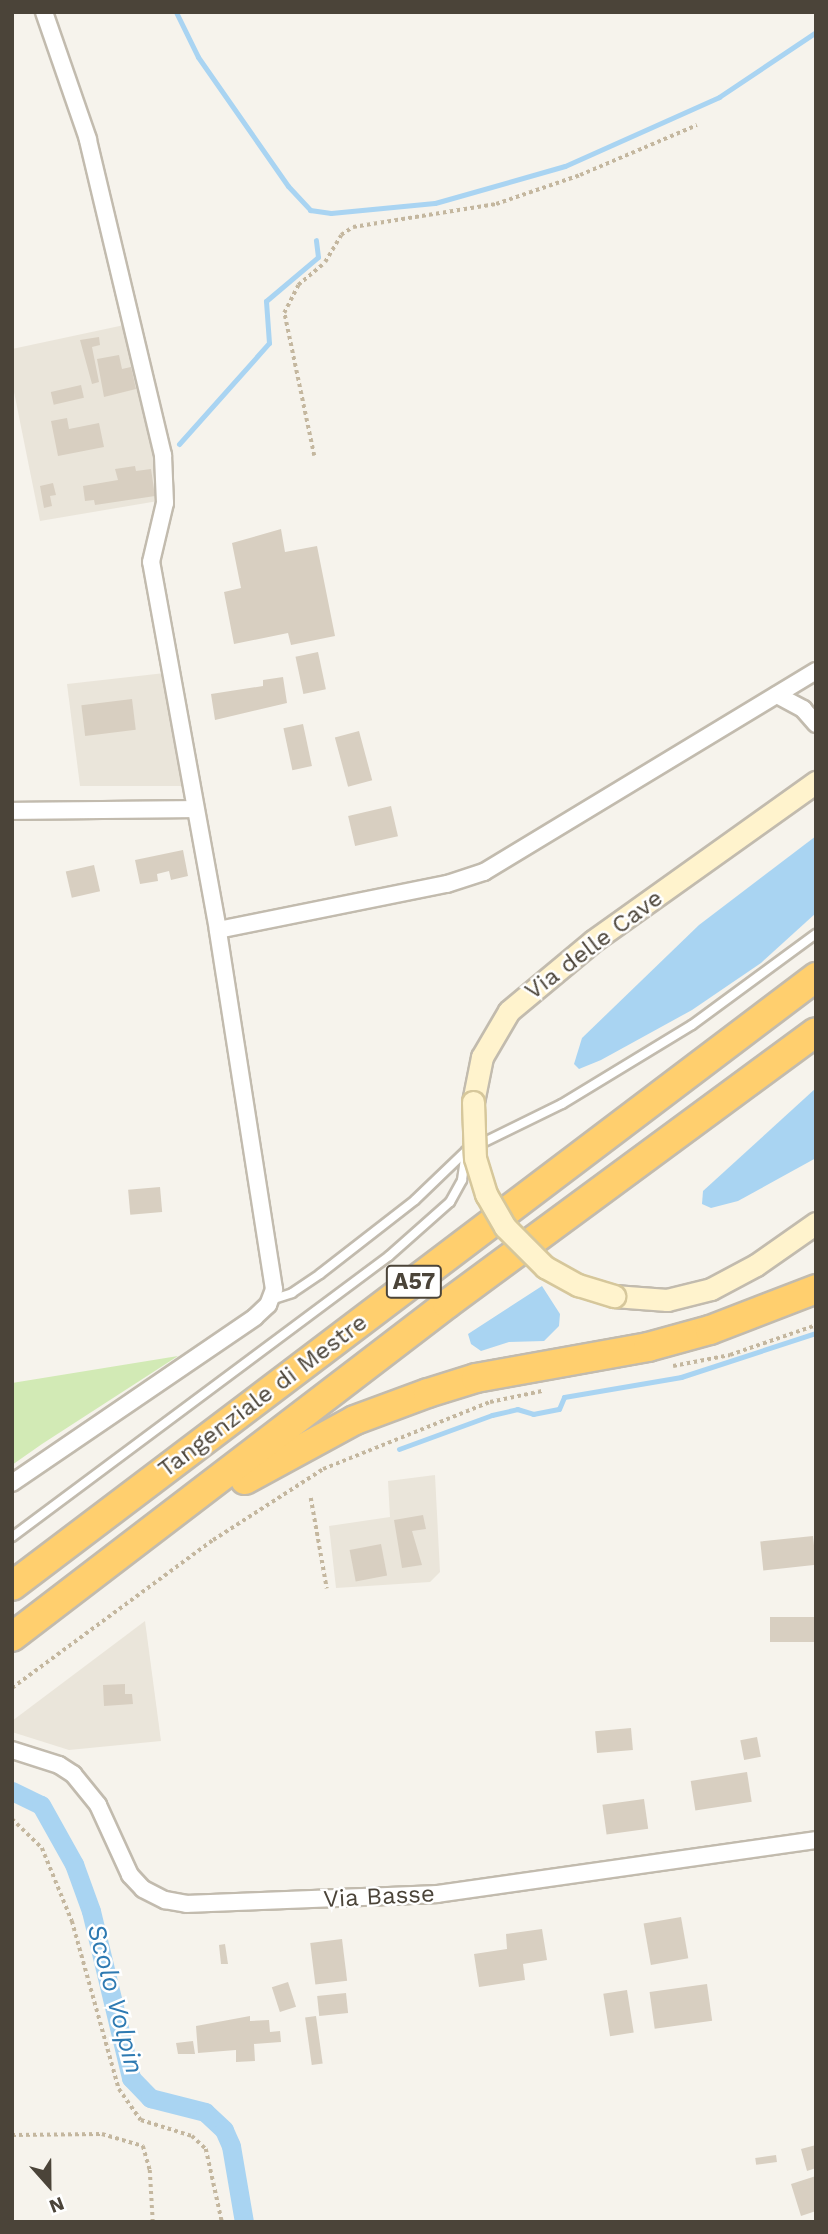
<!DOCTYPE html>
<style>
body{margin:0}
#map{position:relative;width:828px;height:2234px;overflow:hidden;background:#f6f3ec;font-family:"Work Sans",sans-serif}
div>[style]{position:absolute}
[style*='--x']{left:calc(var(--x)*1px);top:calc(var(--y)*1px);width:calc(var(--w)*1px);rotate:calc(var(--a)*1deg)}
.residential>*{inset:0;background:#eae5da}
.green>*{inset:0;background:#d2eab5}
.water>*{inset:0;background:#a9d4f2}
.stream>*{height:5px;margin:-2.5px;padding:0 2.5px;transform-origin:2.5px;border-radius:2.5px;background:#a9d4f2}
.canal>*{height:19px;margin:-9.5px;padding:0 9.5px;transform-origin:9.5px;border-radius:9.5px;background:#a9d4f2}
.building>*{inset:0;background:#d8cfc1;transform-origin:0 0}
.path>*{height:3.5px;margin-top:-1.75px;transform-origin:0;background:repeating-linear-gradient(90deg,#c4b79f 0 3.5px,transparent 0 7px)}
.roads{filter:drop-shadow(2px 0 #c2bbae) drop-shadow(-2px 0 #c2bbae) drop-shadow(0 2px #c2bbae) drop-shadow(0 -2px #c2bbae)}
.lane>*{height:8px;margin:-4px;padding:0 4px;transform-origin:4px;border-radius:4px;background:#fff}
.street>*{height:16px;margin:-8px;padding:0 8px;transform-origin:8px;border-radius:8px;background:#fff}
.secondary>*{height:21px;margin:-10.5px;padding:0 10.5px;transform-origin:10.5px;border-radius:10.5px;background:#fff3cd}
.highway>*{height:28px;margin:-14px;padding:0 14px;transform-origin:14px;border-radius:14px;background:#ffcf6e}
.bridges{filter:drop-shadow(2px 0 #d6c79b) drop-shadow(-2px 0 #d6c79b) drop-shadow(0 2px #d6c79b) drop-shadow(0 -2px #d6c79b)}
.secondary-bridge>*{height:21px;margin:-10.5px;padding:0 10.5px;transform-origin:10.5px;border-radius:10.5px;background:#fff3cd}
span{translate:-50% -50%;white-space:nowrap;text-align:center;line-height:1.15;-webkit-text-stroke:5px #fff;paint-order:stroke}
.shield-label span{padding:2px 5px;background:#fff;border:2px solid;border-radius:5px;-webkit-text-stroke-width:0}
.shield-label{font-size:23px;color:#4b4439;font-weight:700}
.street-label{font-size:24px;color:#4b4439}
.water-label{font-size:26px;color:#2e7ab2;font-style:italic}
.frame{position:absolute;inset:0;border:14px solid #4b4439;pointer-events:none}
.north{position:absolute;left:14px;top:2150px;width:70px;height:70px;-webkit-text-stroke:5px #fff;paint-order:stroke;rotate:159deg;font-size:19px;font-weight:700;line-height:28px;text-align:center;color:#4b4439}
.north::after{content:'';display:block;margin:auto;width:24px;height:32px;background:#4b4439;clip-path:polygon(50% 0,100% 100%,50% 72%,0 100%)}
</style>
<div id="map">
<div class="residential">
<i style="clip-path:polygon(129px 324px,158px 450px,158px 501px,40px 521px,12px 382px,12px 349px)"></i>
<i style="clip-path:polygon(165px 673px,182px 786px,80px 786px,67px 684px)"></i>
<i style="clip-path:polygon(435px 1475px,440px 1572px,430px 1582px,336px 1588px,329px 1526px,390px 1517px,388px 1481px)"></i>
<i style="clip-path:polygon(145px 1621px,161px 1741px,69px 1750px,12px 1732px,12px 1721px)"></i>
</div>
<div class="green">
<i style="clip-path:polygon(178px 1356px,42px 1444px,12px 1465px,12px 1383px)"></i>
</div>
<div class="water">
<i style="clip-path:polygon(816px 836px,816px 913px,761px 963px,692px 1010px,601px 1060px,579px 1069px,574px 1064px,582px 1038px,699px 925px)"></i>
<i style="clip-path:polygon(816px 1088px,816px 1158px,738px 1201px,711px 1208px,702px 1204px,703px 1191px)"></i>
<i style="clip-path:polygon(542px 1286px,560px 1314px,559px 1326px,544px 1341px,509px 1342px,481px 1351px,471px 1344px,468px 1334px)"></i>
</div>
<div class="stream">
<i style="--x:176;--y:12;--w:50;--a:63.9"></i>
<i style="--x:198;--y:57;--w:157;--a:55.1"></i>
<i style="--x:288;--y:186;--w:33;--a:47"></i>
<i style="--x:310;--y:210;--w:21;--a:8"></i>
<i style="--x:331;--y:213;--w:104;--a:-5.5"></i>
<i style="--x:435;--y:203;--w:135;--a:-15.9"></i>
<i style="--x:565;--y:166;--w:169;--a:-24.1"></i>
<i style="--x:719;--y:97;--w:117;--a:-33.8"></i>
<i style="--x:179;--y:444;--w:135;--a:-48.3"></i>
<i style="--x:269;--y:343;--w:42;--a:-94.1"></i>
<i style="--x:266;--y:301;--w:68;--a:-40.2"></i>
<i style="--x:318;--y:257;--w:17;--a:-97"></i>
<i style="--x:399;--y:1449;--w:99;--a:-20.1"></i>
<i style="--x:492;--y:1415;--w:26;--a:-13"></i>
<i style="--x:517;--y:1409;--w:17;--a:17"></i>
<i style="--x:533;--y:1414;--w:26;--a:-11"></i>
<i style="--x:559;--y:1409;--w:13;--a:-67"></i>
<i style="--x:564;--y:1397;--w:119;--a:-9.7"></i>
<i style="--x:681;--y:1377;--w:142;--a:-18.1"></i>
</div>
<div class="canal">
<i style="--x:12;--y:1791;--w:32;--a:26"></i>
<i style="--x:41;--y:1805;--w:68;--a:60.8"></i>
<i style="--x:74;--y:1864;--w:50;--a:70.1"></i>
<i style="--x:91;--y:1911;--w:172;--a:76.5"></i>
<i style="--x:131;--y:2078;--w:28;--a:46"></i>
<i style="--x:150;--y:2098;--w:57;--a:14.3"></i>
<i style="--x:205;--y:2112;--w:26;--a:43"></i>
<i style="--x:224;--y:2130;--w:17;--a:66"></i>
<i style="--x:231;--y:2146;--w:77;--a:80.3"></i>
</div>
<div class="building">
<i style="clip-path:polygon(99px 337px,100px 345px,92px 347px,99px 382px,92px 384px,80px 340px)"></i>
<i style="clip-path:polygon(119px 355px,122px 369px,131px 367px,136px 389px,104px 397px,97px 359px)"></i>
<i style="left:81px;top:385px;width:13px;height:31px;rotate:77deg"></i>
<i style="clip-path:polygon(67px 418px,69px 429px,99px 423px,104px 447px,58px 456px,51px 421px)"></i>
<i style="clip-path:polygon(135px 466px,136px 471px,151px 469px,155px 496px,95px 505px,94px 500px,85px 501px,83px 486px,118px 480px,115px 469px)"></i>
<i style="clip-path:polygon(53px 483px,56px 495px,50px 496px,52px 506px,44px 508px,40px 486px)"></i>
<i style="clip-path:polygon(281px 529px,285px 552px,317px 546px,335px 636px,291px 645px,288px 633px,234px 644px,224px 592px,241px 588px,232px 543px)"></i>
<i style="left:318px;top:652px;width:38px;height:23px;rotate:78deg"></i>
<i style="clip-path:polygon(283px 677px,287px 703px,215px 720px,211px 694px,263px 686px,263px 680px)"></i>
<i style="left:132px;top:699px;width:31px;height:51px;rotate:83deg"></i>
<i style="left:303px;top:724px;width:43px;height:20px;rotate:78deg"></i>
<i style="left:359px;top:731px;width:51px;height:25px;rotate:75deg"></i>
<i style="left:391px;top:806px;width:31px;height:44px;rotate:77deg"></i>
<i style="clip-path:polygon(183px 850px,188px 876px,171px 880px,169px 871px,157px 874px,158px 881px,140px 884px,135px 860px)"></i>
<i style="left:94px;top:865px;width:27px;height:29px;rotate:77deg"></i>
<i style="left:160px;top:1187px;width:25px;height:32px;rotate:85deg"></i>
<i style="clip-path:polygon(423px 1515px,426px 1529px,412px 1531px,422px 1565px,402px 1568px,394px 1520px)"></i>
<i style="left:813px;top:1536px;width:29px;height:53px;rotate:84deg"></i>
<i style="left:381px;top:1544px;width:32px;height:32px;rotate:79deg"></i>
<i style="left:816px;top:1617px;width:25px;height:46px;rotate:90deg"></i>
<i style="clip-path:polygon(125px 1684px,125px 1694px,132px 1694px,133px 1704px,104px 1706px,103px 1685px)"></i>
<i style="left:631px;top:1728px;width:22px;height:36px;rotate:85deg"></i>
<i style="left:757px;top:1737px;width:20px;height:17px;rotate:79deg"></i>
<i style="left:747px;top:1772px;width:30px;height:57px;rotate:81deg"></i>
<i style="left:644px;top:1799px;width:30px;height:42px;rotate:82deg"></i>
<i style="left:681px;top:1917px;width:42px;height:38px;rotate:80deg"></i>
<i style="clip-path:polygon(542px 1929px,547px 1960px,523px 1964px,525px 1980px,479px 1987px,474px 1954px,507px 1949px,506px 1934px)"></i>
<i style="left:342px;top:1939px;width:42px;height:32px;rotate:83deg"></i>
<i style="clip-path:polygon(225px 1944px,228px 1964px,221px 1964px,219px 1945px)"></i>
<i style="left:288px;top:1982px;width:26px;height:17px;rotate:72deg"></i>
<i style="left:707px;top:1984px;width:37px;height:58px;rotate:82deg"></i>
<i style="left:627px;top:1990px;width:43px;height:24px;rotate:81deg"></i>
<i style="left:346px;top:1993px;width:20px;height:29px;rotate:84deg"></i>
<i style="clip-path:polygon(250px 2016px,250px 2021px,269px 2020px,270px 2032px,280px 2031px,281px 2042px,254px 2044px,255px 2061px,236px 2062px,236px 2050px,198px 2053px,196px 2026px)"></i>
<i style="left:316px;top:2016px;width:48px;height:11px;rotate:82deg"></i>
<i style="clip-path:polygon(193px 2041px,195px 2054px,178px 2054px,176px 2043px)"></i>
<i style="clip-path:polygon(816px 2145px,816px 2168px,807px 2171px,801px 2149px)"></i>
<i style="left:776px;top:2155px;width:7px;height:21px;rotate:82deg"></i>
<i style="clip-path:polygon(816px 2176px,816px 2211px,801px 2216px,791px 2184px)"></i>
</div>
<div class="path">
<i style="--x:314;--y:456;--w:146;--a:-101.8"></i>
<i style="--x:284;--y:313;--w:31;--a:-63"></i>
<i style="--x:298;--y:285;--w:35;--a:-40"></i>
<i style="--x:325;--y:262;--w:31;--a:-59"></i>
<i style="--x:341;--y:235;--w:14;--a:-34"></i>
<i style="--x:353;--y:227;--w:145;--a:-9.1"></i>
<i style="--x:496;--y:204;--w:89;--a:-19"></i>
<i style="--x:580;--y:175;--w:127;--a:-23.1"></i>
<i style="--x:673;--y:1366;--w:58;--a:-10.9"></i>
<i style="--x:730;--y:1355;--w:91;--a:-19.2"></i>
<i style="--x:311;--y:1498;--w:92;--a:80"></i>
<i style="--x:12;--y:1688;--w:250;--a:-36.4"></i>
<i style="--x:213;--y:1540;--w:131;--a:-32.8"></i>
<i style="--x:323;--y:1469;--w:180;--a:-21.9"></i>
<i style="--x:490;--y:1402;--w:53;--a:-11.9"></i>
<i style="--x:12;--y:1819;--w:42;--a:44"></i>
<i style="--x:42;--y:1848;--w:79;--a:67.7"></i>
<i style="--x:72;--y:1921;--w:174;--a:74.4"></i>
<i style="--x:119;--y:2089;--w:38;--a:55"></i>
<i style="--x:141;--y:2120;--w:53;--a:17.4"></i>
<i style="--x:192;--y:2136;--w:19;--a:43"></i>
<i style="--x:206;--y:2149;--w:75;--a:77.6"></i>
<i style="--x:12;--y:2135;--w:90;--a:-0.6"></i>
<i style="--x:102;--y:2134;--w:43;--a:16.3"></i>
<i style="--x:143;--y:2146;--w:25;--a:74"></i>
<i style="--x:150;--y:2170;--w:52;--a:86.7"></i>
</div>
<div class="roads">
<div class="lane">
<i style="--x:271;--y:1300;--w:22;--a:-18"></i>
<i style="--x:292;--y:1293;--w:34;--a:-34"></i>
<i style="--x:320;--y:1274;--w:120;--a:-37.9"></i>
<i style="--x:415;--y:1200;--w:71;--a:-43.9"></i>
<i style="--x:466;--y:1151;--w:107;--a:-26.1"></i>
<i style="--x:562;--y:1104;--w:152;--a:-31.3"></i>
<i style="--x:692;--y:1025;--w:154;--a:-36.3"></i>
<i style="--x:12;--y:1537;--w:470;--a:-36.7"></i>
<i style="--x:389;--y:1256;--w:81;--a:-41.5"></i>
<i style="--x:450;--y:1202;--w:25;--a:-61"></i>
<i style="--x:462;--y:1180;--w:29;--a:-82"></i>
</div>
<div class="street">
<i style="--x:777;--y:695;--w:30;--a:28"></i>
<i style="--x:803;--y:709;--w:20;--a:49"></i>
<i style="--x:12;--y:811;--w:181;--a:-0.6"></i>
<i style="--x:218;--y:930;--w:234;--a:-11.4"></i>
<i style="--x:447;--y:884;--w:39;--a:-18"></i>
<i style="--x:484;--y:872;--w:388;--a:-31.2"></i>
<i style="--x:12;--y:1483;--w:294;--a:-34.3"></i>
<i style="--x:255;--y:1317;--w:18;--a:-43"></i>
<i style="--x:268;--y:1305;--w:17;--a:-69"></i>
<i style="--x:274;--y:1289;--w:363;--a:-98.9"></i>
<i style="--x:218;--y:930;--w:374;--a:-100.3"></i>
<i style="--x:151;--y:562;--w:61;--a:-76.7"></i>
<i style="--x:165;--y:503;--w:48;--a:-92.4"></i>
<i style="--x:163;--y:455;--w:325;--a:-103.4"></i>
<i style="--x:88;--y:139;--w:134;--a:-109.1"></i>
<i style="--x:12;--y:1750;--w:49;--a:17.7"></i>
<i style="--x:59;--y:1765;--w:17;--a:33"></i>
<i style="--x:73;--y:1774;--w:40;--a:51"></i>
<i style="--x:98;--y:1805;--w:77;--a:65.4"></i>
<i style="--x:130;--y:1875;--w:19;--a:47"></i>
<i style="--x:143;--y:1889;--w:25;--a:27"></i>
<i style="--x:165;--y:1900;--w:22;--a:10"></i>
<i style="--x:187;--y:1904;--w:250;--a:-2.3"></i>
<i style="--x:437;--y:1894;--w:383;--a:-8.1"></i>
</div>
<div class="secondary">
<i style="--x:473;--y:1102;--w:46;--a:-78.7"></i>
<i style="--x:482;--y:1057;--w:53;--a:-59.6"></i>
<i style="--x:509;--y:1011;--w:109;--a:-39.8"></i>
<i style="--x:593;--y:941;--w:274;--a:-35.5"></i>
<i style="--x:614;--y:1296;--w:53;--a:4.3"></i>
<i style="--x:667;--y:1300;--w:45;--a:-14"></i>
<i style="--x:711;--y:1289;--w:51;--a:-28.1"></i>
<i style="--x:756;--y:1265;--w:73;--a:-35"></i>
</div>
<div class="highway">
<i style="--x:245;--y:1480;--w:125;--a:-28.6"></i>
<i style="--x:355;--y:1420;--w:78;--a:-20.3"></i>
<i style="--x:428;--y:1393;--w:50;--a:-17.4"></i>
<i style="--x:476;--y:1378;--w:175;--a:-10.2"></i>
<i style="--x:648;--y:1347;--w:64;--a:-15.3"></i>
<i style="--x:710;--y:1330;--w:114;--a:-21.1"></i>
<i style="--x:12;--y:1586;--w:1009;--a:-37.14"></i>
<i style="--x:12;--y:1637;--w:548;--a:-37.43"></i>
<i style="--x:447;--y:1304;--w:458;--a:-36.4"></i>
</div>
</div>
<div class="bridges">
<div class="secondary-bridge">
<i style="--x:473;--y:1102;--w:56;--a:88"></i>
<i style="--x:475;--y:1158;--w:38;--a:73"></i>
<i style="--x:486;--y:1194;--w:38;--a:60"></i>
<i style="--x:505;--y:1227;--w:57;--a:45"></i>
<i style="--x:545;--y:1267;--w:38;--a:29"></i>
<i style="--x:578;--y:1285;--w:38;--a:17"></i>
</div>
</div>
<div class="shield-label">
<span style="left:414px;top:1282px">A57</span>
</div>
<div class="street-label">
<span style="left:594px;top:945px;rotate:-37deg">Via delle Cave</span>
<span style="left:263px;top:1396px;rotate:-37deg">Tangenziale di Mestre</span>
<span style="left:379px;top:1897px;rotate:-3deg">Via Basse</span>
</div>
<div class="water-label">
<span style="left:115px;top:1999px;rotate:75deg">Scolo Volpin</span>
</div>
<div class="frame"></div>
<div class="north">N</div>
</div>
